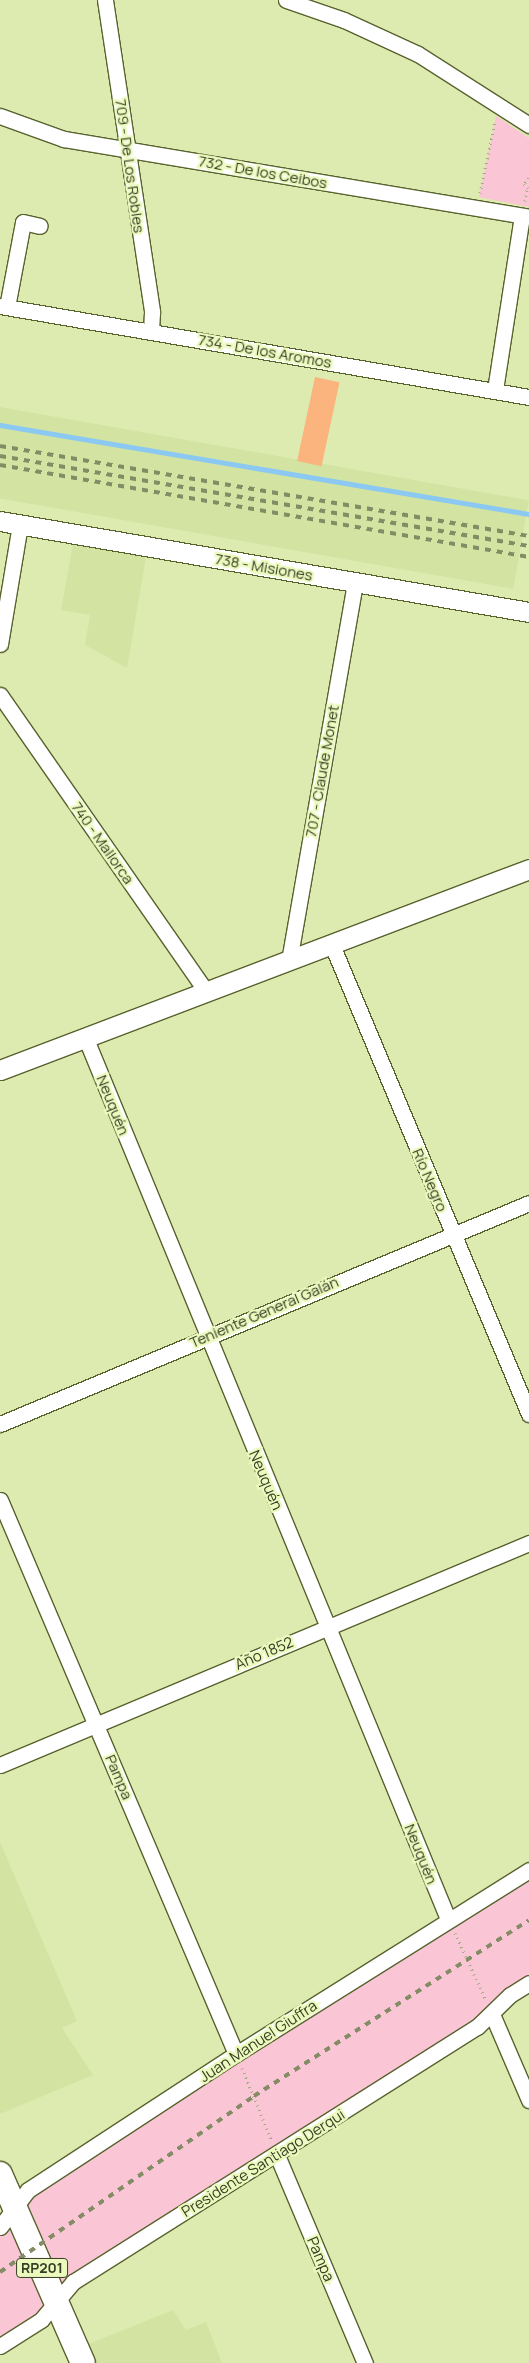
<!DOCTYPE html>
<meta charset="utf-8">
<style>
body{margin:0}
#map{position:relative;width:529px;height:2363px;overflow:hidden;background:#ddebb1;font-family:Manrope,sans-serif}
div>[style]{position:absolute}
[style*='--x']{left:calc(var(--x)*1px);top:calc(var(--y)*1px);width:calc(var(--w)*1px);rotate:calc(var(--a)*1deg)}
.built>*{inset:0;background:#d3e3a1;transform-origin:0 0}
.green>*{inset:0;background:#fac5d5}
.stream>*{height:5px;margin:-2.5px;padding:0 2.5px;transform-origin:2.5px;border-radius:2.5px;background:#8bc9f3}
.building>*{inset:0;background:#fbb47d;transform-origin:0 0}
.path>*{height:3px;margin-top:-1.5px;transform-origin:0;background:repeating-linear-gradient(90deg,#a2ad7f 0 1px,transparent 0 5px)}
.roads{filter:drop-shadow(1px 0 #58622d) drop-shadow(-1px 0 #58622d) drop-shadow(0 1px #58622d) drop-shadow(0 -1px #58622d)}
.minor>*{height:15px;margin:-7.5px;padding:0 7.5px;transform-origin:7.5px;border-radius:7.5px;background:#fff}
.tertiary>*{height:19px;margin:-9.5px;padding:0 9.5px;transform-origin:9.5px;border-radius:9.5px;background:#fff}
.primary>*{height:24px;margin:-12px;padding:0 12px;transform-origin:12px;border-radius:12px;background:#fff}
.rail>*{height:4px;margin-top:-2px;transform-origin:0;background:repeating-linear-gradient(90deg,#838c65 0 6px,transparent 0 12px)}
span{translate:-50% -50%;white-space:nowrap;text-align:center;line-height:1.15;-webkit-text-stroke:4.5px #ebf9bd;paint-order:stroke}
.shield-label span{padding:1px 4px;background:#ebf9bd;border:1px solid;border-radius:4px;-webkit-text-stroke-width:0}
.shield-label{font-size:14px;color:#383d26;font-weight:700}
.street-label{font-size:15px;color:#383d26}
</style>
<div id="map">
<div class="built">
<i style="left:0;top:407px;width:537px;height:90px;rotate:10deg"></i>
<i style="clip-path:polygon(73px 544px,146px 557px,127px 668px,85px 645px,90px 615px,61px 610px)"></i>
<i style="clip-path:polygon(0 1842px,77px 2021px,62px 2028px,93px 2075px,0 2114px)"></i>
<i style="clip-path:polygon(173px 2310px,186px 2330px,206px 2322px,222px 2363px,94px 2363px,86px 2345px)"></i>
</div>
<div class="green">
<i style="clip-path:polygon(496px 116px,529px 138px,529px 207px,479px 197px)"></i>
<i style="clip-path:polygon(529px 1870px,529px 1983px,66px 2290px,0 2346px,0 2227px,22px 2196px)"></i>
</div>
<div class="stream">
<i style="--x:0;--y:425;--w:536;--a:9.55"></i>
</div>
<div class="building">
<i style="left:315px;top:377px;width:25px;height:86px;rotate:12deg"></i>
</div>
<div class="path">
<i style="--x:529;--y:178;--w:8;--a:130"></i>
<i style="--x:524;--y:184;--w:7;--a:45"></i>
<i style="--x:480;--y:193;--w:74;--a:-78.2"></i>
<i style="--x:525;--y:201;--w:13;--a:-81"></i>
<i style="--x:455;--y:1933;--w:72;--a:65.2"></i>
<i style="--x:242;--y:2068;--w:77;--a:67.8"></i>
</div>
<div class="roads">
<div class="minor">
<i style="--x:105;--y:0;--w:316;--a:81.4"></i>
<i style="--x:152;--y:312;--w:20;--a:93"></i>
<i style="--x:286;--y:0;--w:61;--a:19"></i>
<i style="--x:344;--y:20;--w:81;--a:24.7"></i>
<i style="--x:418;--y:54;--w:132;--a:32.6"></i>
<i style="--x:0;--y:116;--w:68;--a:19.8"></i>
<i style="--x:64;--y:139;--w:471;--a:9.5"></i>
<i style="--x:0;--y:306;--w:537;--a:9.76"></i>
<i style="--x:7;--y:307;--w:86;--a:-79.3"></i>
<i style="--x:23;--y:222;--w:17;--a:13"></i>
<i style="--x:495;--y:390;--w:176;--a:-81.2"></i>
<i style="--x:0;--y:644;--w:121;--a:-80.5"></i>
<i style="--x:0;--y:695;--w:361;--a:55.2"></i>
<i style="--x:332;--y:945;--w:509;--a:67.22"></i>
<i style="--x:289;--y:961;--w:385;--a:-80.1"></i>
<i style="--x:86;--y:1039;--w:952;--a:67.64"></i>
<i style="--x:0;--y:1424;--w:573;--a:-22.67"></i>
<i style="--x:0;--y:1500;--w:602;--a:66.93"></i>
<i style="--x:0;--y:1765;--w:574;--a:-22.77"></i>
<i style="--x:492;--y:2014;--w:94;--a:66.7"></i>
<i style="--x:277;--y:2155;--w:226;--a:67.1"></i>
<i style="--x:0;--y:2227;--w:46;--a:-52.9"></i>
<i style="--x:28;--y:2190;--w:249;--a:-33.2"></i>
<i style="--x:236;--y:2054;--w:346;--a:-32.1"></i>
<i style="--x:0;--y:2346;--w:49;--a:-32.4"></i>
<i style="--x:41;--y:2320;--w:50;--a:-49.9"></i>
<i style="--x:73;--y:2282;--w:478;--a:-32.3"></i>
<i style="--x:477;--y:2027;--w:46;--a:-44.1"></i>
<i style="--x:510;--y:1995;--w:22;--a:-32"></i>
</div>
<div class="tertiary">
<i style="--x:0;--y:521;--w:537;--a:9.76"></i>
<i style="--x:0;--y:1070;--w:566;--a:-20.8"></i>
</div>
<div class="primary">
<i style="--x:0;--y:2174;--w:206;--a:66.3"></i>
</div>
</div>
<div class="rail">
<i style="--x:0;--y:446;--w:537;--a:9.66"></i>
<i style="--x:0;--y:456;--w:537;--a:9.66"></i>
<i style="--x:0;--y:465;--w:537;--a:9.87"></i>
<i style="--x:0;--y:2272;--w:309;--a:-34.7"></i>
<i style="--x:254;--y:2096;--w:326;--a:-32.6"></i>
</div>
<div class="shield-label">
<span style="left:42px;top:2268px">RP201</span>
</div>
<div class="street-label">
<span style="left:130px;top:166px;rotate:82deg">709 - De Los Robles</span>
<span style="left:263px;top:172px;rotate:10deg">732 - De los Ceibos</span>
<span style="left:265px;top:351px;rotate:10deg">734 - De los Aromos</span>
<span style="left:264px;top:567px;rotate:10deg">738 - Misiones</span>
<span style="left:322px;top:771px;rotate:-80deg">707 - Claude Monet</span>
<span style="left:103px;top:843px;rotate:55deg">740 - Mallorca</span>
<span style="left:113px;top:1105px;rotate:68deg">Neuquén</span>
<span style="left:430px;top:1180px;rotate:67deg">Río Negro</span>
<span style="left:264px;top:1312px;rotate:-23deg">Teniente General Galán</span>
<span style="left:266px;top:1480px;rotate:67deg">Neuquén</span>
<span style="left:264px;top:1653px;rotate:-23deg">Año 1852</span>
<span style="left:119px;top:1777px;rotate:67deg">Pampa</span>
<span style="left:421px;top:1854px;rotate:68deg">Neuquén</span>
<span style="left:258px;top:2041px;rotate:-33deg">Juan Manuel Giuffra</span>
<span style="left:263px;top:2163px;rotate:-32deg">Presidente Santiago Derqui</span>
<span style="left:321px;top:2259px;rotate:67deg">Pampa</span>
</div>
</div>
